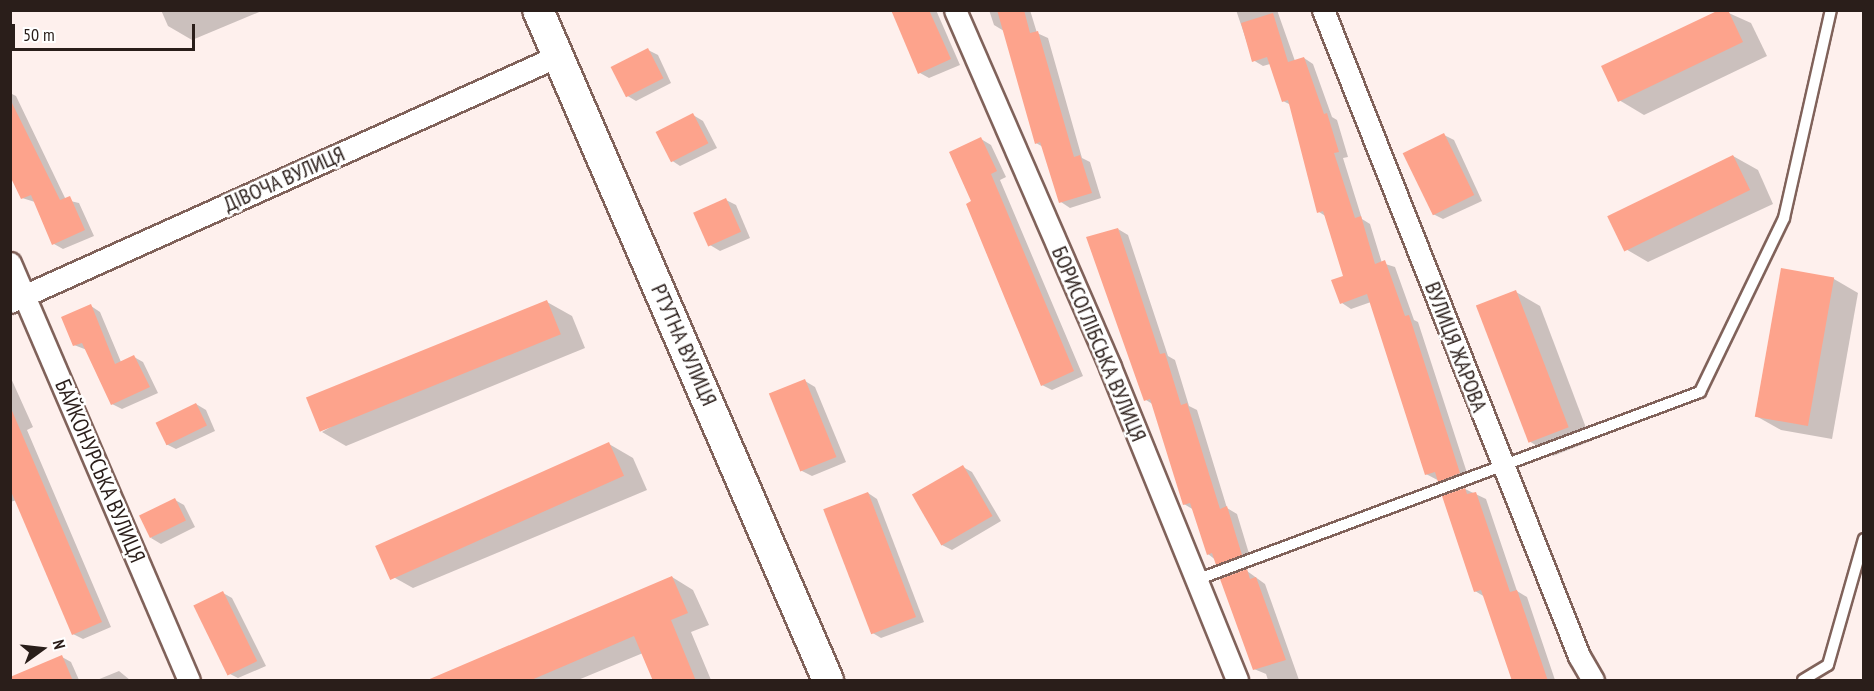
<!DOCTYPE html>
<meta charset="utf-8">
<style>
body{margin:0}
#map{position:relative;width:1874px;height:691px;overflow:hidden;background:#fef0ed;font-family:"PT Sans Narrow",sans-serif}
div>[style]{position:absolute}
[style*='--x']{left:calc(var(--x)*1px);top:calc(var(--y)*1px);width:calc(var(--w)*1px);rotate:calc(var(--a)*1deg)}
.shadow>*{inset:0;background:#0003}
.building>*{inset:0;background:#fda38c;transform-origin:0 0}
.roads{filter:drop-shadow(2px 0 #80625a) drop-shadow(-2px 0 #80625a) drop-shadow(0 2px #80625a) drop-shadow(0 -2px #80625a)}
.service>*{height:10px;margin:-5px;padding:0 5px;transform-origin:5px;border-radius:5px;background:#fff}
.minor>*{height:21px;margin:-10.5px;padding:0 10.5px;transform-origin:10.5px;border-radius:10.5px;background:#fff}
.secondary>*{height:30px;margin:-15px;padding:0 15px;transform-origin:15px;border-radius:15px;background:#fff}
span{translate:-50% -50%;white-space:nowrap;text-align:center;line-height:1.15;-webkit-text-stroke:5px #fff;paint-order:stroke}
.street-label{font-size:22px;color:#2a1e1a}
.frame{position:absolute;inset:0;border:12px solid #2a1e1a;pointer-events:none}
.north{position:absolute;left:12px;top:619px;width:60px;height:60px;-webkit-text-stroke:4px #fff;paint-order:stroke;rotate:75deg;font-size:16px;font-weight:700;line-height:24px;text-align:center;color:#2a1e1a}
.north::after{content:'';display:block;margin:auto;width:21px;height:27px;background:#2a1e1a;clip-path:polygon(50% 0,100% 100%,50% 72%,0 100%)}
.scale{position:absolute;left:12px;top:24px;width:183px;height:27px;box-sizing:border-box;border:3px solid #2a1e1a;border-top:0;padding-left:8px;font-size:18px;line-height:21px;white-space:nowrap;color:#2a1e1a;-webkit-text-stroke:4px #fff;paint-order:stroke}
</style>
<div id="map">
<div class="shadow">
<i style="clip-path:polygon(161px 10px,264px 10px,192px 40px,168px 26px)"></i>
<i style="clip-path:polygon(893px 10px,936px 10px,960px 65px,929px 78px,920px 73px)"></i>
<i style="clip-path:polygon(989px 10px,1030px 10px,1037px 33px,1048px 38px,1082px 158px,1090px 162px,1101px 198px,1070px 208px,1061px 202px,1043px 147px,1036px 143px,1004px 31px,994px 25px)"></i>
<i style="clip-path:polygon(1236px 10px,1277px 10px,1295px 61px,1304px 58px,1313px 64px,1332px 117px,1337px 120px,1348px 157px,1343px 158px,1362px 219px,1370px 224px,1382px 263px,1395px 267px,1414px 320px,1418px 322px,1469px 479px,1449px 486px,1426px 474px,1371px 302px,1351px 309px,1342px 303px,1345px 276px,1327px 217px,1319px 212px,1291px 105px,1283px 101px,1270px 64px,1263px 66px,1253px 60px)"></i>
<i style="clip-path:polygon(1722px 10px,1751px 23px,1767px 56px,1644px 115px,1619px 100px)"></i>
<i style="clip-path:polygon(648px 50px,658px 55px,671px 83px,636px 101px,626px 95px)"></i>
<i style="clip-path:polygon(10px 93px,16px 96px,66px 200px,79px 203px,94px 236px,63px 249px,54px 244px,35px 202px,22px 198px,10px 175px)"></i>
<i style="clip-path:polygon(693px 115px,703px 121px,717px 148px,680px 166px,671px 160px,657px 133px)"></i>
<i style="clip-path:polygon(1444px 135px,1454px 140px,1482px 201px,1443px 219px,1433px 214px)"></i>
<i style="clip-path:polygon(981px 139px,991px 145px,1006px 177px,1000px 180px,1083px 376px,1052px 390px,1042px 385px,973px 202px)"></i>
<i style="clip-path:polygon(1733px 156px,1758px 170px,1773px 204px,1648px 262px,1624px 248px)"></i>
<i style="clip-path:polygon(726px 200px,736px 205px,750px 238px,720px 251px,710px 245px)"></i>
<i style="clip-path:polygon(1118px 229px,1128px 235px,1168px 356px,1175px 360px,1189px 406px,1197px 410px,1227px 508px,1237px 514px,1251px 560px,1227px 569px,1208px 554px,1194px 510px,1184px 504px,1154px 405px,1146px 400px)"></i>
<i style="clip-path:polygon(1782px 269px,1834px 279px,1858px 293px,1832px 439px,1781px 430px,1756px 416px)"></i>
<i style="clip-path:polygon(1516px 292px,1540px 306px,1591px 441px,1553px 456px,1529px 441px)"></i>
<i style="clip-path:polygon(547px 302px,572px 316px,585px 348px,346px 446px,322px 432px)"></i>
<i style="clip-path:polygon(91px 306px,100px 312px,121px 362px,134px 357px,143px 362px,158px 393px,122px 409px,112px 404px,87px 350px,74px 345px)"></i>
<i style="clip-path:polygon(10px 376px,33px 427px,27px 430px,111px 627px,83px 639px,73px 634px,17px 500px,10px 502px)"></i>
<i style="clip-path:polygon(805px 381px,815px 387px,846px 462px,812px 476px,802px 471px)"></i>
<i style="clip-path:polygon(196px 404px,206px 410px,215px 431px,176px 449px,166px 444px)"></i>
<i style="clip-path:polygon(609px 444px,633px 458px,647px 490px,413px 588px,388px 574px)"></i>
<i style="clip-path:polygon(963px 467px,972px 472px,1001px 521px,952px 550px,942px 545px)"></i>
<i style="clip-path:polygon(1465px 489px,1486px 499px,1517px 591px,1527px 597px,1555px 680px,1513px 680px,1485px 597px,1475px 591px)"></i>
<i style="clip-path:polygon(868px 493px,877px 499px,924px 622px,881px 638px,871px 632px)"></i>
<i style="clip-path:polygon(175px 500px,184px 505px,195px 527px,161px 544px,151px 538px)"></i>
<i style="clip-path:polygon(1247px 571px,1265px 584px,1299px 680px,1268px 680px,1266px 674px,1254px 669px,1222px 580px)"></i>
<i style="clip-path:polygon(672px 577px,693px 590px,709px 625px,691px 632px,711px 680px,655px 680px,643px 653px,578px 680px,437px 680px)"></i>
<i style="clip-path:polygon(223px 593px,232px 598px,266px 666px,238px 678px,228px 673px)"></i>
<i style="clip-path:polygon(62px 657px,71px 662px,79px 680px,39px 680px)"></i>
<i style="clip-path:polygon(119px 671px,130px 680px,97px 680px)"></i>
</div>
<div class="building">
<i style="clip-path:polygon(891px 10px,929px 10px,951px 59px,918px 74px)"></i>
<i style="clip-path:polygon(997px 10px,1024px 10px,1030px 33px,1038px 31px,1074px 157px,1080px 155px,1092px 193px,1059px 203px,1040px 142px,1035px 144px)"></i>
<i style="clip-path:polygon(1719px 10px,1728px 10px,1743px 42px,1618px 102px,1601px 66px)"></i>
<i style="clip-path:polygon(1273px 13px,1288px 62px,1304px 57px,1324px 114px,1327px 113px,1339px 152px,1334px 153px,1355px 218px,1361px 216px,1375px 264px,1385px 260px,1405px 316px,1409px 315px,1460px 473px,1438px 482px,1435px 472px,1425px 475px,1367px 294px,1340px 304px,1331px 280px,1343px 276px,1323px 211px,1317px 213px,1288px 100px,1282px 102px,1267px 57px,1252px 62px,1241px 23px)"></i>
<i style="left:648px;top:48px;width:34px;height:42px;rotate:63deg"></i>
<i style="clip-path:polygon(10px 99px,60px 200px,70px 196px,85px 230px,52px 245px,31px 195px,21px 199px,10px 176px)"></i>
<i style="left:693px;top:113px;width:34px;height:42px;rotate:63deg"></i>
<i style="left:1444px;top:133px;width:69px;height:46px;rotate:64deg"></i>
<i style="clip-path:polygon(981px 137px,997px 171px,991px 174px,1074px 371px,1041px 386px,966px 204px,971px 201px,949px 152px)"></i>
<i style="left:1733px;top:155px;width:39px;height:140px;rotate:64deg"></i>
<i style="left:726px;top:198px;width:37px;height:36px;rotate:66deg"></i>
<i style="clip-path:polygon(1118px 228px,1160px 354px,1165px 353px,1181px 405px,1187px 403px,1220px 509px,1227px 506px,1242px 555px,1216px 565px,1212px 553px,1207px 555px,1190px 503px,1183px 505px,1150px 399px,1144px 401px,1086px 237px)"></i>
<i style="left:1781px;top:268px;width:54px;height:151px;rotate:10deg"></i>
<i style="left:1516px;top:290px;width:147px;height:43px;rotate:69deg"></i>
<i style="left:547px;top:300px;width:37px;height:260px;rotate:68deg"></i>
<i style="clip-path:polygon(91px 304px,115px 364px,134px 355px,150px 387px,111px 405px,82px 343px,73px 346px,61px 317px)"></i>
<i style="left:805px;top:379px;width:84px;height:39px;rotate:68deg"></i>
<i style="left:196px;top:403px;width:25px;height:45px;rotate:64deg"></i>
<i style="clip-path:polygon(10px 406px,102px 622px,72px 635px,10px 489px)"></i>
<i style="left:609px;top:442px;width:37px;height:256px;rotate:66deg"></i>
<i style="left:963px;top:465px;width:59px;height:59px;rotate:60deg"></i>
<i style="clip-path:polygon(1465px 488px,1467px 494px,1476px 492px,1510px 592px,1517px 590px,1548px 681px,1512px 681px,1481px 590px,1474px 592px,1442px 496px)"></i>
<i style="left:868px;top:492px;width:134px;height:48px;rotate:69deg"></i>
<i style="left:175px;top:498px;width:25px;height:40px;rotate:64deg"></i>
<i style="clip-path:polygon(1247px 569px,1250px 579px,1256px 577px,1286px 660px,1253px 670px,1220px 579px)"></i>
<i style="clip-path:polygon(672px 576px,688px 613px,671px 620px,696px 681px,653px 681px,634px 636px,529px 681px,425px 681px)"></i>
<i style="left:223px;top:591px;width:78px;height:33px;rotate:64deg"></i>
<i style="clip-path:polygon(62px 655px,73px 681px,10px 681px,10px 677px)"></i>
</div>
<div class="roads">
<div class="service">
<i style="--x:1196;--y:580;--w:538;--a:-20.46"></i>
<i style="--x:1700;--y:392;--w:193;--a:-64.2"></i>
<i style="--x:1784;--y:218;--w:213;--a:-77.3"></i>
<i style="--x:1803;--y:680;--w:29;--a:-31"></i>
<i style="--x:1828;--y:665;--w:131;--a:-74.1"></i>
</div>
<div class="minor">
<i style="--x:955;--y:10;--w:389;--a:66.5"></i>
<i style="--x:1110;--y:367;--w:338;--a:67.9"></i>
<i style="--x:1323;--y:10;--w:695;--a:68.38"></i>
<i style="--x:1579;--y:656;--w:28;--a:60"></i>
<i style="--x:10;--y:263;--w:454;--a:66.8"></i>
<i style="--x:10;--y:302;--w:601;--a:-24.18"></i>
</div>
<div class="secondary">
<i style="--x:538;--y:10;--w:730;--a:66.6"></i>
</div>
</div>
<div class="street-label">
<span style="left:284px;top:179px;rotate:-24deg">ДІВОЧА ВУЛИЦЯ</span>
<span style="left:1099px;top:344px;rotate:67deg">БОРИСОГЛІБСЬКА ВУЛИЦЯ</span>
<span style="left:684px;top:345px;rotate:66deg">РТУТНА ВУЛИЦЯ</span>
<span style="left:1456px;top:347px;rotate:69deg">ВУЛИЦЯ ЖАРОВА</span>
<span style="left:100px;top:471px;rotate:67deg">БАЙКОНУРСЬКА ВУЛИЦЯ</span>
</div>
<div class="frame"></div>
<div class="north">N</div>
<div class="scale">50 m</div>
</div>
